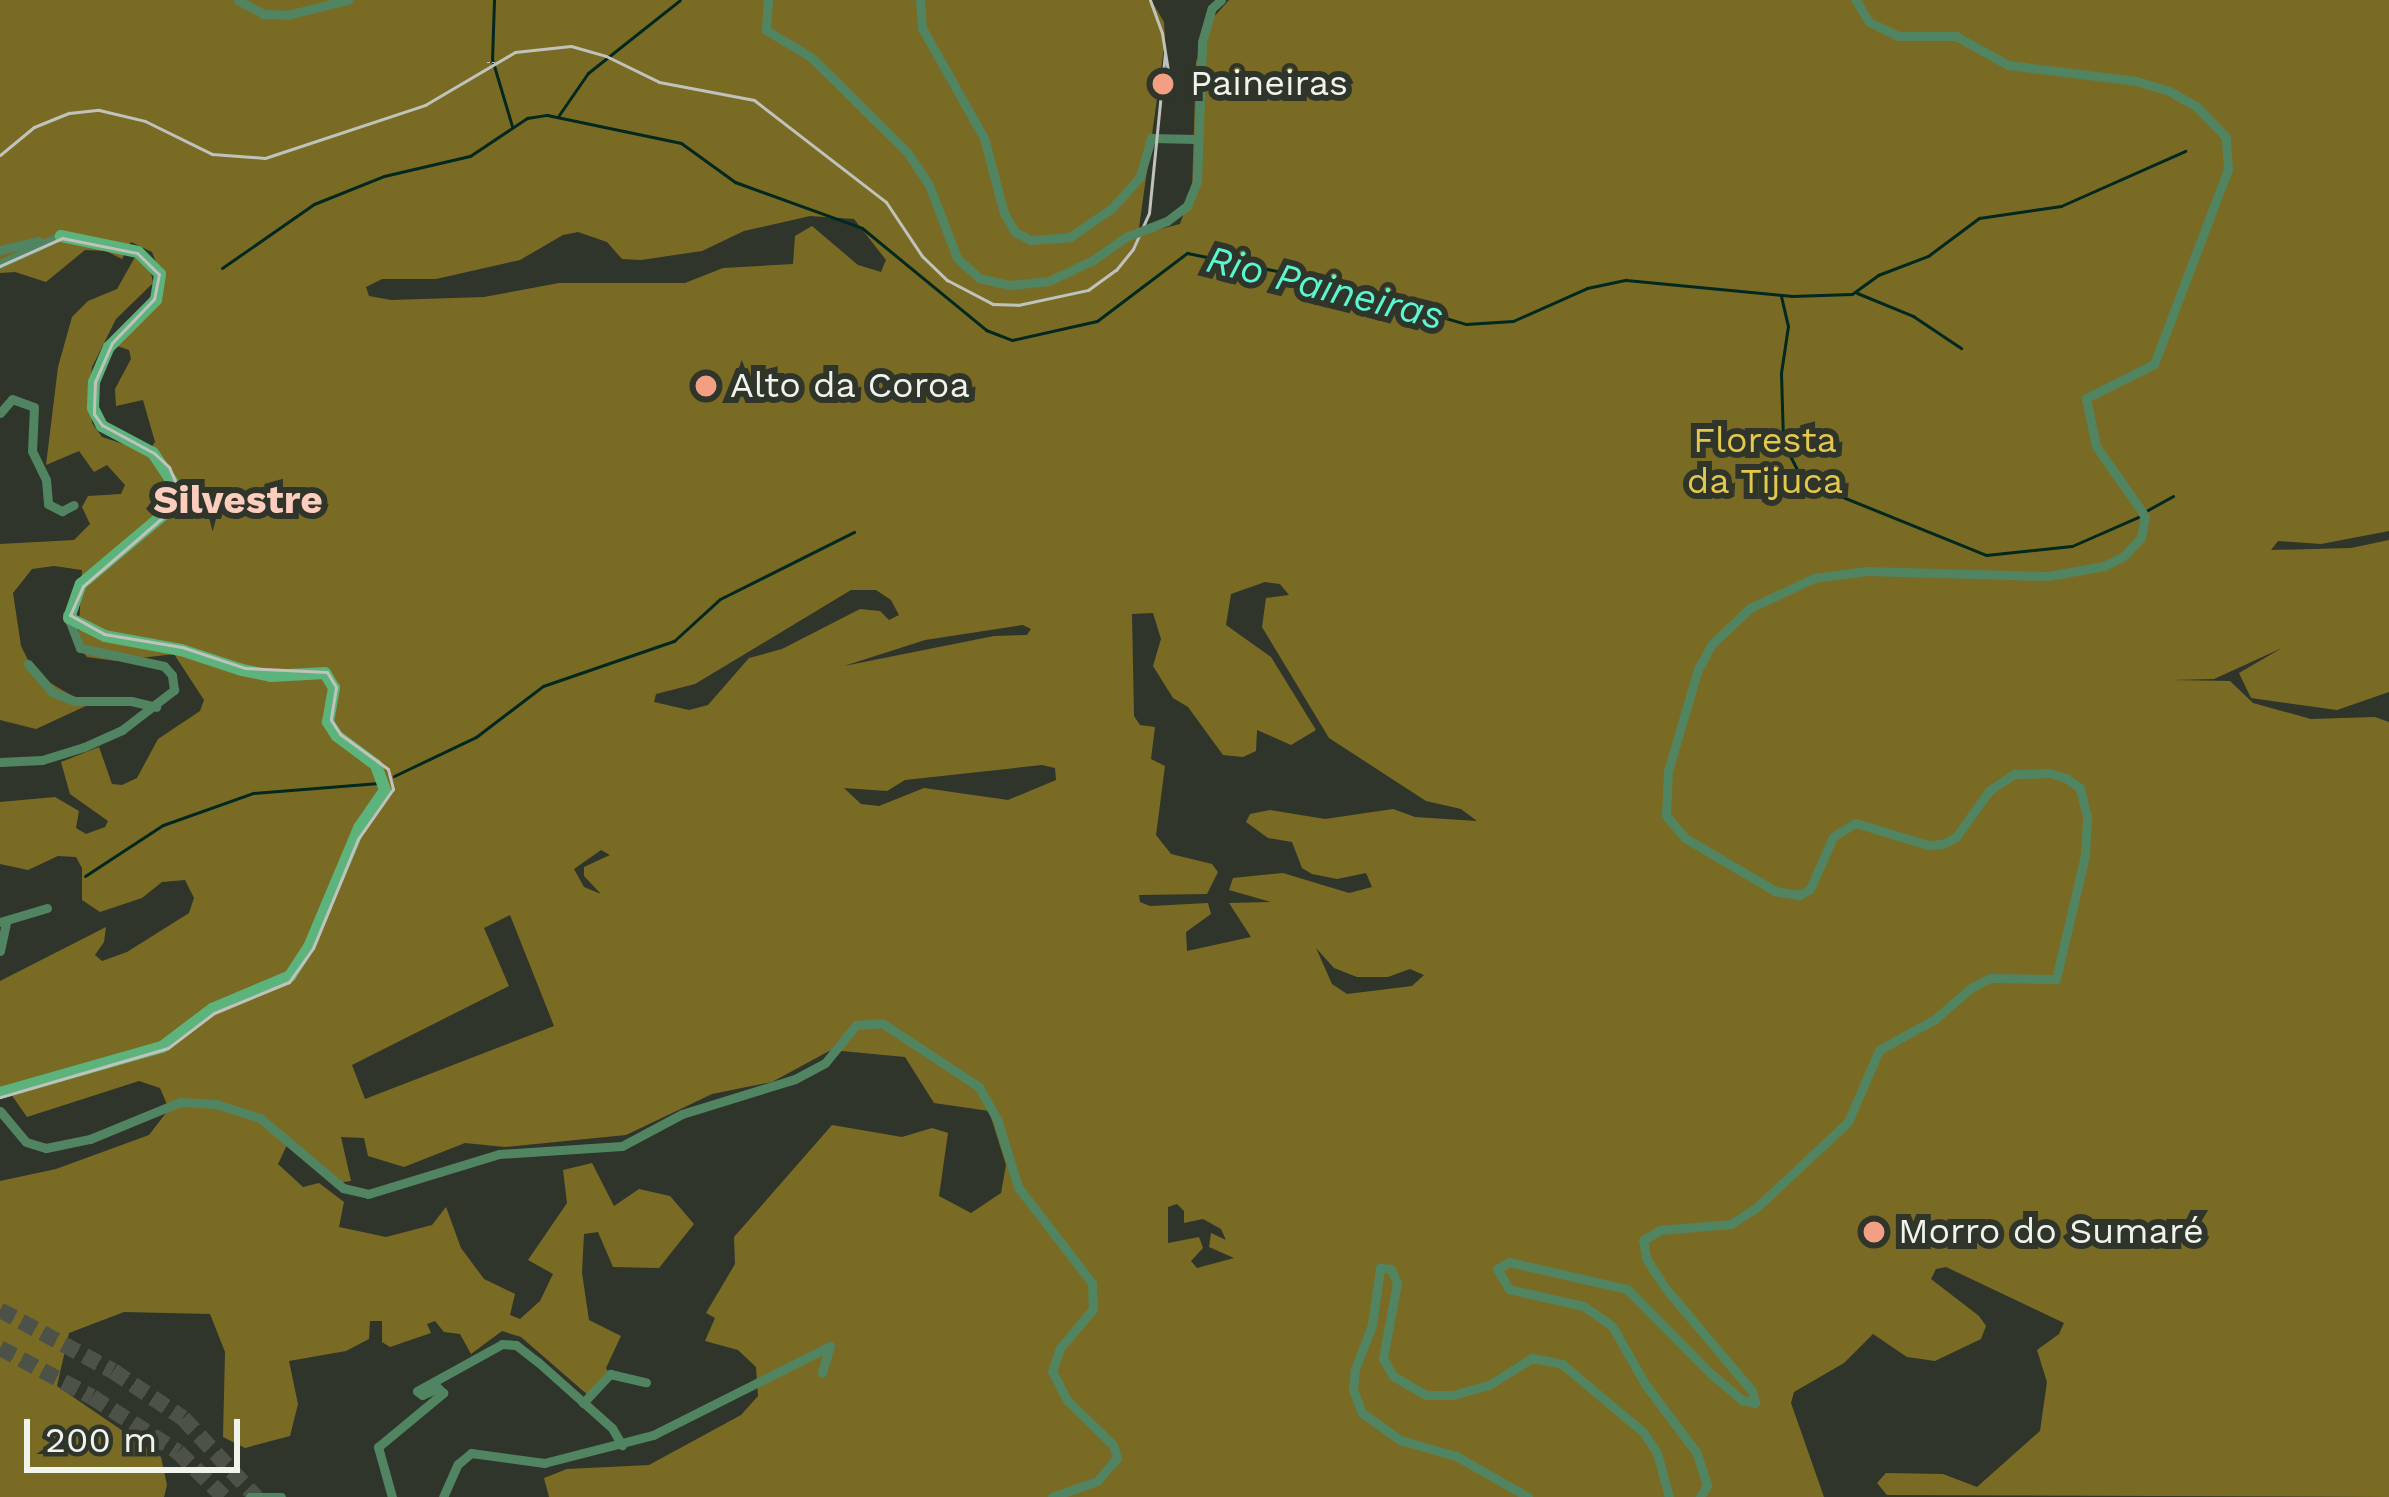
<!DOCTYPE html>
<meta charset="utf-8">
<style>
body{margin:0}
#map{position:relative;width:2389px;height:1497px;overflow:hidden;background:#2f352b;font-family:"Work Sans",sans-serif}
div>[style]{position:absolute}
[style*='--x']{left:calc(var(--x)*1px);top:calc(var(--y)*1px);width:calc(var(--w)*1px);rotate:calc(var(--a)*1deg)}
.forest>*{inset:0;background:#7a6b24}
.stream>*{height:3px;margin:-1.5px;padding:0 1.5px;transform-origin:1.5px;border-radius:1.5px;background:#02281f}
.highway-tunnel>*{height:16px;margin-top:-8px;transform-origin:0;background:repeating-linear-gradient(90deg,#4c5248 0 16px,transparent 0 24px)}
.street>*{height:9px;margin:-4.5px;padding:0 4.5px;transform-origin:4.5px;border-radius:4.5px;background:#518562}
.secondary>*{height:12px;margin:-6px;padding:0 6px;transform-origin:6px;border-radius:6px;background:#5cb37b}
.tram>*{height:3px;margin:-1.5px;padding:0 1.5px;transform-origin:1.5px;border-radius:1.5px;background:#bfc3bb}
.rail>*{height:8px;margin-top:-4px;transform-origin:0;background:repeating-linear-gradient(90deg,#2f352b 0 9px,#bfc3bb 0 18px);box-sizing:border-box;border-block:3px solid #bfc3bb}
.street-bridge>*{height:9px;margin:-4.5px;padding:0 4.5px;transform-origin:4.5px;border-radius:4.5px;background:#518562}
.dots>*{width:33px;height:33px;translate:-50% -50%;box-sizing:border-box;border:6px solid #2f352b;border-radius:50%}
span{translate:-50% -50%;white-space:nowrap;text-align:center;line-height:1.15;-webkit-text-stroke:12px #2f352b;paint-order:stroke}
.poi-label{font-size:36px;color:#f0f4ed}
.left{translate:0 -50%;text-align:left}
.park-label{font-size:36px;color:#e3c84b}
.water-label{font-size:39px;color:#5af7d0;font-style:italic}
.neighbourhood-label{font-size:39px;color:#fecdbd;font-weight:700}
.scale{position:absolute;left:24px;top:1419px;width:216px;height:54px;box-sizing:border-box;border:6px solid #f0f4ed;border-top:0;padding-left:15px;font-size:36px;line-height:42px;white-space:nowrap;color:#f0f4ed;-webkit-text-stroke:9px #2f352b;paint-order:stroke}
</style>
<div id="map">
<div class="forest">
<i style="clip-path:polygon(evenodd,0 0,1151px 0,1164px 22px,1165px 41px,1138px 235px,1180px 224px,1192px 190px,1196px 62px,1213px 18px,1229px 0,2389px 0,2389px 531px,2321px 544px,2278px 541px,2271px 550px,2351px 548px,2389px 540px,2389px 692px,2337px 710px,2251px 698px,2239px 673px,2282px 648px,2214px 679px,2171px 680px,2230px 681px,2253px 703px,2311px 719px,2375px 717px,2389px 722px,2389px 1497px,1887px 1495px,1877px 1483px,1886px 1473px,1943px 1474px,1977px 1487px,2040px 1431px,2047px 1382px,2037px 1350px,2059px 1334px,2064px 1323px,1946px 1267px,1936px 1269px,1931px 1279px,1979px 1316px,1986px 1326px,1981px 1339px,1935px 1361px,1907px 1357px,1873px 1334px,1844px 1363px,1794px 1392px,1791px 1403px,1824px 1497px,549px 1497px,544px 1478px,567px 1469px,649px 1465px,741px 1415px,758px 1396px,756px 1367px,738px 1350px,705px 1341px,715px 1318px,706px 1313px,735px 1264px,734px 1237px,832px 1125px,902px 1137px,932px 1128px,948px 1133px,939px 1196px,971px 1213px,1001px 1193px,1006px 1165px,989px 1111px,934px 1103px,905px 1057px,831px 1050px,772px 1082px,712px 1094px,626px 1135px,505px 1147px,465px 1143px,404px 1167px,368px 1156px,364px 1138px,341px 1137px,351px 1181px,336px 1183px,287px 1145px,278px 1164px,303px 1187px,319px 1183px,344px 1202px,339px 1227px,386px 1237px,432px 1225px,446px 1207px,461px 1248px,484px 1279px,515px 1294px,510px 1315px,520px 1319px,540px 1301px,553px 1274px,528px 1260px,567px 1203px,563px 1170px,592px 1163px,614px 1206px,639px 1189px,670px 1196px,694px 1224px,659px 1268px,613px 1267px,598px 1232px,584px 1234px,582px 1273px,589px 1320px,621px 1336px,606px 1368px,609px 1373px,589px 1396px,521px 1337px,502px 1331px,471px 1354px,460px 1334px,444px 1332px,435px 1321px,427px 1324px,431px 1333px,390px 1347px,382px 1342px,382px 1321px,370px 1321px,369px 1339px,346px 1351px,289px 1361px,298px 1404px,290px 1436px,245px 1448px,223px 1437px,225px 1352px,210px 1314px,124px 1312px,69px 1333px,57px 1386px,161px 1457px,167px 1485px,164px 1497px,0 1497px,0 1181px,56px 1169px,149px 1135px,169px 1109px,160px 1088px,139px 1081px,27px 1117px,6px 1087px,0 1087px,0 981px,106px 927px,104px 942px,95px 955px,102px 961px,127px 952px,189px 913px,194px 898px,185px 880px,162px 882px,142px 898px,100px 912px,82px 900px,82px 868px,76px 857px,58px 856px,28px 870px,0 864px,0 802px,55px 797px,79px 811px,76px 828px,86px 834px,105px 827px,108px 821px,70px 794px,61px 762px,99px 747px,112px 784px,122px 785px,137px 778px,158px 739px,200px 711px,204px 700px,174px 654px,116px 661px,87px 657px,78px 645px,82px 570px,54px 566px,32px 569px,13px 593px,21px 646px,35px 674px,88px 705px,36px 729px,0 720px,0 544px,74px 540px,90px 524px,82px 507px,88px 496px,121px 494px,125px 485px,107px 465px,94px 472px,79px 451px,46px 465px,58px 367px,72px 317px,88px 301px,117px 289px,135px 257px,150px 268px,153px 283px,116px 319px,92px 367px,90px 385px,92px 423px,102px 437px,148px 452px,155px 442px,143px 400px,116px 406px,115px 389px,131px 359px,129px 350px,114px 345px,163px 280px,152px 252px,131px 242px,122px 259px,106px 251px,85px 250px,46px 282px,15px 272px,0 273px,0 0,810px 216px,854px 219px,886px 260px,881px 272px,858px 265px,812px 226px,795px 236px,793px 264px,723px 268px,685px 283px,559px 283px,484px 297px,391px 300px,369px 296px,366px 287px,382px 279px,436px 279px,520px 260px,563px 235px,578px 232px,607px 242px,622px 259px,641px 260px,702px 251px,744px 231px,810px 216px,0 0,1265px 582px,1280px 584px,1289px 595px,1266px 598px,1262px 627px,1329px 738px,1426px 801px,1461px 809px,1477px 821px,1415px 817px,1393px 809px,1325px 819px,1270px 810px,1250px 814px,1246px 822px,1268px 838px,1292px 842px,1302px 868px,1312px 874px,1337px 879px,1366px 873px,1372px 887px,1349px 893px,1283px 873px,1233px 878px,1229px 890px,1271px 902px,1229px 903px,1251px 937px,1187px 951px,1186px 932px,1211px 914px,1208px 903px,1150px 906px,1140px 902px,1139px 895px,1207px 894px,1218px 872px,1212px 864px,1171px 854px,1156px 835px,1165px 766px,1151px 759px,1155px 727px,1140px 725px,1134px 716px,1132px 614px,1153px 613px,1161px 639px,1153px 666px,1173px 698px,1188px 707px,1223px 755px,1243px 757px,1256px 751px,1257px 730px,1291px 745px,1316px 730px,1271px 657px,1226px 625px,1231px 594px,1265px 582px,0 0,851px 590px,876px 590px,891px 600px,899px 615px,889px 620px,880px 611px,860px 609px,782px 649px,749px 658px,708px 705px,689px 710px,654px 702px,656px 694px,695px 684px,851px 590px,0 0,1023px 625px,1031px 629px,1027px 635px,994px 636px,844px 666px,925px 640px,1023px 625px,0 0,1042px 765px,1055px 768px,1056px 780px,1008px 800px,924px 788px,879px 806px,861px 804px,844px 788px,887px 791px,905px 780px,1042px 765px,0 0,601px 850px,610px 855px,584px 867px,584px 876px,601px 894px,584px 887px,574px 869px,601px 850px,0 0,510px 915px,554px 1026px,365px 1099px,352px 1065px,509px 986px,484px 928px,510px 915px,0 0,1316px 948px,1334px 968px,1357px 977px,1388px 977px,1410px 969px,1424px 975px,1412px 986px,1347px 994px,1332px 984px,1316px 948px,0 0,1177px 1204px,1184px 1211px,1184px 1223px,1203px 1219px,1221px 1229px,1226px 1240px,1211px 1233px,1209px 1247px,1234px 1258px,1197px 1268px,1191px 1261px,1203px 1248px,1199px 1237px,1168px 1243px,1168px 1207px,1177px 1204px)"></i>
</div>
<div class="stream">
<i style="--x:494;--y:0;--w:59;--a:91.9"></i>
<i style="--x:492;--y:59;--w:70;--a:73.4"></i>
<i style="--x:559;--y:115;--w:51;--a:-55.4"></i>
<i style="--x:588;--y:73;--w:117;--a:-38.4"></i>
<i style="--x:222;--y:268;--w:112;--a:-34.8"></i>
<i style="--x:314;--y:204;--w:75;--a:-21.8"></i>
<i style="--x:384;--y:176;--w:88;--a:-13.1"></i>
<i style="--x:470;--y:156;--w:69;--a:-33.7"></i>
<i style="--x:527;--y:118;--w:20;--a:-9"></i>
<i style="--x:547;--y:115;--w:137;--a:11.8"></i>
<i style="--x:681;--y:143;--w:67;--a:35.8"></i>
<i style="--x:735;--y:182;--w:135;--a:19.9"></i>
<i style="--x:862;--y:228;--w:161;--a:39.4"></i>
<i style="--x:986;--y:330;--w:28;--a:21"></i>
<i style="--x:1012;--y:340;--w:87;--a:-12.6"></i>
<i style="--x:1097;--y:321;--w:113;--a:-37.1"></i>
<i style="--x:1187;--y:253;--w:122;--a:11.3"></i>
<i style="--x:1307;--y:277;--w:166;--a:16.5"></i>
<i style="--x:1466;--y:324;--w:47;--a:-3.7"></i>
<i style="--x:1513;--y:321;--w:81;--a:-24"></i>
<i style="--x:1587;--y:288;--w:40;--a:-12"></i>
<i style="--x:1626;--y:280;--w:167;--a:5.5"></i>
<i style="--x:1792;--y:296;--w:60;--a:-1.9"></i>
<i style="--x:1852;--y:294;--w:32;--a:-36"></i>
<i style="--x:1878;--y:275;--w:53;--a:-20.8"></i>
<i style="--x:1928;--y:256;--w:64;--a:-36.7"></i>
<i style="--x:1979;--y:218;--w:83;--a:-8.3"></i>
<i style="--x:2061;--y:206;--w:136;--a:-23.9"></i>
<i style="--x:1857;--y:293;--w:61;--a:22.3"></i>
<i style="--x:1913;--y:316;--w:58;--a:33.7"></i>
<i style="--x:1781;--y:296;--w:31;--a:77"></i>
<i style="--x:1788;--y:326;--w:48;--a:98.5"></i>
<i style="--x:1781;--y:373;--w:69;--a:88.3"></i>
<i style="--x:1783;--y:442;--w:34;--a:63"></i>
<i style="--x:1798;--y:472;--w:20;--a:41"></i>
<i style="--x:1813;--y:485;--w:187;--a:22"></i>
<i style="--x:1986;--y:555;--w:86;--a:-6"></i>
<i style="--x:2072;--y:546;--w:72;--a:-23.7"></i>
<i style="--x:2146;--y:511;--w:31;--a:-29"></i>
<i style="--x:394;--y:776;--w:91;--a:-25.4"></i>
<i style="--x:476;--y:737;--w:84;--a:-37.3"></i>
<i style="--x:543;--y:686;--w:139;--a:-19"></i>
<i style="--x:674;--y:641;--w:62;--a:-42.4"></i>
<i style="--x:720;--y:599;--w:150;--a:-26.6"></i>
<i style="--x:85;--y:876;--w:93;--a:-33.2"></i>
<i style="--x:163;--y:825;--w:96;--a:-19.6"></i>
<i style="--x:253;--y:793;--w:126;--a:-4.5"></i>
</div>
<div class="highway-tunnel">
<i style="--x:0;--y:1310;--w:128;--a:28.4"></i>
<i style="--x:113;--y:1371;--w:84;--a:33.9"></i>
<i style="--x:183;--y:1418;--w:108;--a:47.3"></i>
<i style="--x:0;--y:1348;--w:104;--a:28"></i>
<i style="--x:92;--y:1397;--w:102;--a:32.6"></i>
<i style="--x:178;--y:1452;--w:64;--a:44.4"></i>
</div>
<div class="street">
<i style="--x:238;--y:0;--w:29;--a:29"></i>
<i style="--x:263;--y:14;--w:24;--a:2"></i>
<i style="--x:287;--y:15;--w:63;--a:-13.8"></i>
<i style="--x:768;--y:0;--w:30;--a:94"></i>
<i style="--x:766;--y:30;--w:52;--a:31"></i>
<i style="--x:811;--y:57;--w:135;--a:44.7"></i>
<i style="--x:907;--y:152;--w:40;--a:56"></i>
<i style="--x:929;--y:185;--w:78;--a:69"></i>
<i style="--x:957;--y:258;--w:30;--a:42"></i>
<i style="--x:979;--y:278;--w:32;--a:13"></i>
<i style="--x:1010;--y:285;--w:39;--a:-6"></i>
<i style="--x:1049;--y:281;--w:49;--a:-25.5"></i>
<i style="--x:1093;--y:260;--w:40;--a:-34.9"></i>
<i style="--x:920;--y:0;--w:28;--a:86"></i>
<i style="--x:922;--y:28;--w:126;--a:60.6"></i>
<i style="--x:984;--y:138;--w:78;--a:75.1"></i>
<i style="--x:1004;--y:213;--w:22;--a:60"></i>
<i style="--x:1015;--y:232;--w:18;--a:27"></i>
<i style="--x:1031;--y:240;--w:39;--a:-4"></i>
<i style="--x:1070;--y:237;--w:51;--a:-34.6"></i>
<i style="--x:1112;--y:208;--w:42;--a:-47.9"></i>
<i style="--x:1140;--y:177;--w:41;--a:-74.2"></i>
<i style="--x:1151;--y:138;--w:46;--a:1.2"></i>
<i style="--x:1167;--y:221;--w:25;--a:-37"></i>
<i style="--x:1187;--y:206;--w:27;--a:-68"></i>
<i style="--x:1197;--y:181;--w:139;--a:-87.9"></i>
<i style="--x:1202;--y:42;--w:35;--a:-74"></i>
<i style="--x:1212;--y:8;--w:12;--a:-42"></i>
<i style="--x:0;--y:250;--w:40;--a:-13"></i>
<i style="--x:0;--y:264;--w:67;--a:-24.7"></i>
<i style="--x:0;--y:413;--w:18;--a:-49"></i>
<i style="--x:12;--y:399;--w:23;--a:20"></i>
<i style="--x:34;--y:407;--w:44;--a:92.6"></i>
<i style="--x:32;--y:451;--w:32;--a:64"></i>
<i style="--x:46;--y:480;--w:24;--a:85"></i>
<i style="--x:48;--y:504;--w:16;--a:27"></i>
<i style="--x:62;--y:511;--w:13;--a:-27"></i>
<i style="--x:28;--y:664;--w:37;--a:49"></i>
<i style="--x:52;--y:692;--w:24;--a:22"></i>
<i style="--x:74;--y:701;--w:57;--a:0"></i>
<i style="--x:131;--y:701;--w:26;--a:13"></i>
<i style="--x:0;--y:762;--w:42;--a:-2.7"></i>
<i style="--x:42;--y:760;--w:44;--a:-17.2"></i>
<i style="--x:84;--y:747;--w:42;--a:-24.1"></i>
<i style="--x:122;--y:730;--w:66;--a:-37.6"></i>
<i style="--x:174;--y:690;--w:15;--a:-98"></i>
<i style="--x:172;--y:675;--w:12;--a:-132"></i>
<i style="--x:164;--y:666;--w:86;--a:-167.9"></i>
<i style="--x:80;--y:648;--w:36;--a:-111"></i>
<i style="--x:0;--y:922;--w:49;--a:-16.6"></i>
<i style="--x:0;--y:951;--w:30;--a:-78"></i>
<i style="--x:0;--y:1111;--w:40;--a:50"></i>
<i style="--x:26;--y:1142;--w:21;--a:17"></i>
<i style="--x:46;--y:1148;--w:45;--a:-11.6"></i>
<i style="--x:90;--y:1139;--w:97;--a:-22.3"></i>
<i style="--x:180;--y:1102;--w:36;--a:3"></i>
<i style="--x:216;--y:1104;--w:46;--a:17.7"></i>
<i style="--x:260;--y:1118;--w:109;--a:40.1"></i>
<i style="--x:343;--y:1188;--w:26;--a:13"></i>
<i style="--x:368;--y:1194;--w:137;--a:-17"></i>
<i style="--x:499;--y:1154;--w:123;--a:-3.7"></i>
<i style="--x:622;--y:1146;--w:68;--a:-28.1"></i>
<i style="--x:682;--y:1114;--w:118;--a:-17.2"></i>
<i style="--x:795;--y:1079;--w:34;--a:-28"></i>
<i style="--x:825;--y:1063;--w:49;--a:-50.8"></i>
<i style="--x:856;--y:1025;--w:26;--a:-4"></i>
<i style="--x:882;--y:1023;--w:116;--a:33.4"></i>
<i style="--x:979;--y:1087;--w:37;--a:61"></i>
<i style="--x:997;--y:1119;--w:71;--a:72.8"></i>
<i style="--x:1018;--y:1187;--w:121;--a:52.4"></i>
<i style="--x:1092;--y:1283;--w:26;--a:88"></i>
<i style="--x:1093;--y:1309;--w:51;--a:130.2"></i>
<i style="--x:1060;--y:1348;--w:24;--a:109"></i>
<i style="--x:1052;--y:1371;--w:33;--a:63"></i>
<i style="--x:1067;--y:1400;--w:64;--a:44.4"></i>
<i style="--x:1113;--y:1445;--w:14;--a:73"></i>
<i style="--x:1117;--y:1458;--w:30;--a:131"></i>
<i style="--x:1097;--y:1481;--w:48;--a:160.4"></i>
<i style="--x:583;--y:1403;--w:40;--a:-47"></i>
<i style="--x:610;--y:1374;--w:37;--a:13"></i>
<i style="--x:250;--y:1497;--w:31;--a:0"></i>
<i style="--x:392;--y:1497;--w:52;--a:-105.6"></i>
<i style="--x:378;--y:1447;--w:85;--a:-39.7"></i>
<i style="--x:443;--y:1393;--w:7;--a:-135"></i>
<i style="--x:438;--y:1388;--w:17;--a:156"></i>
<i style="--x:422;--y:1395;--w:6;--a:-141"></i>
<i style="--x:417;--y:1391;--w:97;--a:-28.9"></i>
<i style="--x:502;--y:1344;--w:14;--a:4"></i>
<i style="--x:516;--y:1345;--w:28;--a:38"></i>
<i style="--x:538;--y:1362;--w:99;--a:41.7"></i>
<i style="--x:612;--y:1428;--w:20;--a:60"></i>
<i style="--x:443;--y:1497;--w:36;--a:-66"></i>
<i style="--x:458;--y:1464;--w:17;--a:-40"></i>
<i style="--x:471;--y:1453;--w:74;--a:7.8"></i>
<i style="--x:544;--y:1463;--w:113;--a:-14.4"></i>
<i style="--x:653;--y:1435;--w:198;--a:-26.7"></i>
<i style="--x:830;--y:1346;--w:28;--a:107"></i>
<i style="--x:1528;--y:1497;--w:83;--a:-150.3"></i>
<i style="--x:1456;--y:1456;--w:58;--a:-164.1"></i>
<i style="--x:1400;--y:1440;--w:47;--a:-144.6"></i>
<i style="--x:1362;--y:1413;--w:25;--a:-111"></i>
<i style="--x:1353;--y:1390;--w:21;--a:-85"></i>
<i style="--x:1355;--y:1369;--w:47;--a:-68.9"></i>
<i style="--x:1372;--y:1325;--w:58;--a:-82"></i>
<i style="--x:1380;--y:1268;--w:11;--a:5"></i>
<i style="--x:1391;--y:1269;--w:15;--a:67"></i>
<i style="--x:1397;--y:1283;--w:76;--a:100.6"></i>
<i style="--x:1383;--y:1358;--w:21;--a:61"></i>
<i style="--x:1393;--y:1376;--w:38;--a:30"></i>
<i style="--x:1426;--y:1395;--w:27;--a:0"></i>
<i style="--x:1453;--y:1395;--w:37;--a:-16"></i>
<i style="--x:1489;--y:1385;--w:51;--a:-32.1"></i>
<i style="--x:1532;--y:1358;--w:31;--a:11"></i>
<i style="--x:1562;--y:1364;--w:106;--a:40"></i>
<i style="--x:1643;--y:1432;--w:25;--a:56"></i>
<i style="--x:1657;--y:1453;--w:46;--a:74.7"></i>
<i style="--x:1700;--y:1497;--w:14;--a:-60"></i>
<i style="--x:1707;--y:1485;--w:35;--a:-108"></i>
<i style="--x:1696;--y:1452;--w:85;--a:-126.9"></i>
<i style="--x:1645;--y:1384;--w:67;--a:-119.6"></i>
<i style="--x:1612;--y:1326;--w:35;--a:-145"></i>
<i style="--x:1583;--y:1306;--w:76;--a:-167.1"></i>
<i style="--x:1509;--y:1289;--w:23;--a:-121"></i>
<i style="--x:1497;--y:1269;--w:14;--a:-30"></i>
<i style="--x:1509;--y:1262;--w:121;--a:12.9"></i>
<i style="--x:1627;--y:1289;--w:118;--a:45.3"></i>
<i style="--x:1710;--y:1373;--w:42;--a:40.2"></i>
<i style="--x:1742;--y:1400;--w:13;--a:13"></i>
<i style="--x:1755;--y:1403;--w:12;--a:-104"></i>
<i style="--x:1752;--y:1391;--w:133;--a:-130.1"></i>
<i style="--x:1666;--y:1289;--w:37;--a:-123"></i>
<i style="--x:1646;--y:1258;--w:18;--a:-99"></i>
<i style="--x:1643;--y:1240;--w:20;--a:-30"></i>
<i style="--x:1660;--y:1230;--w:71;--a:-4.8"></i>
<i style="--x:1731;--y:1224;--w:30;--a:-33"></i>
<i style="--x:1756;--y:1208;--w:126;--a:-43.1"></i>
<i style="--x:1848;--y:1122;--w:78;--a:-66.7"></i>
<i style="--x:1879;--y:1050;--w:64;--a:-29"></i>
<i style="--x:1935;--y:1019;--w:49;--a:-40.9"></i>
<i style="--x:1972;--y:987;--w:20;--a:-27"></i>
<i style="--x:1990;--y:978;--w:66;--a:0.9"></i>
<i style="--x:2056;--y:979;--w:127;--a:-76.8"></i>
<i style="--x:2085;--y:855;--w:38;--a:-87"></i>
<i style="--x:2087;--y:817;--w:30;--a:-104"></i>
<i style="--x:2080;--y:788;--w:17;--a:-144"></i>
<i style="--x:2066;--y:778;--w:17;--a:-163"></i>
<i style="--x:2050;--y:773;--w:36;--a:178"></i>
<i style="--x:2014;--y:774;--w:30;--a:146"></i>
<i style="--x:1989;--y:791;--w:57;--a:125.7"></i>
<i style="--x:1956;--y:837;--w:16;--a:153"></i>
<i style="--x:1942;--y:844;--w:14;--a:176"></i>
<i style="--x:1928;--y:845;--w:76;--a:-163.2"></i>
<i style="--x:1855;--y:823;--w:26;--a:148"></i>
<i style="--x:1833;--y:837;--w:57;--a:113.9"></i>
<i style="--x:1810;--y:889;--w:13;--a:151"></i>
<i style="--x:1799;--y:895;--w:24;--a:-171"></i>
<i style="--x:1775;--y:891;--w:104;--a:-149.5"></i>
<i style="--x:1685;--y:838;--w:30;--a:-130"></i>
<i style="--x:1666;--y:815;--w:44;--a:-87.4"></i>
<i style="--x:1668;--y:771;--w:106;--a:-73.6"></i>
<i style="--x:1698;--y:669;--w:29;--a:-61"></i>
<i style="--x:1712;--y:644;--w:52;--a:-43.5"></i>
<i style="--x:1750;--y:608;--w:71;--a:-25.1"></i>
<i style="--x:1814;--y:578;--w:53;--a:-7.5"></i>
<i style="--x:1867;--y:571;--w:181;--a:1.6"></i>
<i style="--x:2048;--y:576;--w:57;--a:-10.1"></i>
<i style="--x:2104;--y:566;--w:22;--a:-27"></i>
<i style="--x:2124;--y:556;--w:25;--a:-47"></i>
<i style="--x:2141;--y:538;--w:22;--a:-80"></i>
<i style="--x:2145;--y:516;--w:85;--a:-125"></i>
<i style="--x:2096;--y:446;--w:49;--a:-101.8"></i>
<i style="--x:2086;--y:398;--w:76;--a:-26.6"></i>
<i style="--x:2154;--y:364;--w:209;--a:-69.2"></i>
<i style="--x:2228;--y:169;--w:32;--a:-94"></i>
<i style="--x:2226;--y:137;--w:42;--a:-134"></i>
<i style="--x:2197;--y:107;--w:32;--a:-150"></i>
<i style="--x:2169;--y:91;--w:34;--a:-163"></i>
<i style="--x:2136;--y:81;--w:129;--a:-172.9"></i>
<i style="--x:2008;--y:65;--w:60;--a:-150.9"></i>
<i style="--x:1956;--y:36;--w:58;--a:180"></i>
<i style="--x:1898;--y:36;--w:32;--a:-154"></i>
<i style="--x:1869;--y:22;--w:26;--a:-121"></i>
</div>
<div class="secondary">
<i style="--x:0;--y:1093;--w:168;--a:-15.9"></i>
<i style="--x:162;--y:1047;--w:63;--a:-37.2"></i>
<i style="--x:212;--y:1009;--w:85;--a:-22.9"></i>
<i style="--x:290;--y:976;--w:35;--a:-57"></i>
<i style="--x:309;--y:947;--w:129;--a:-67.2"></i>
<i style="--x:359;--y:828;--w:46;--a:-55.6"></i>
<i style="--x:385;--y:790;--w:27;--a:-110"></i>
<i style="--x:376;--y:765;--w:49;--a:-143.4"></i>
<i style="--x:337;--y:736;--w:17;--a:-123"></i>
<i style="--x:328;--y:722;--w:35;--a:-80"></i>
<i style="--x:334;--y:688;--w:17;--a:-121"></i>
<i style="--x:325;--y:673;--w:54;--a:176.8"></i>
<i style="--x:271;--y:676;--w:30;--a:-168"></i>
<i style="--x:242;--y:670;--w:64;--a:-161.8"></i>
<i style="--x:181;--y:650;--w:77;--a:-169.6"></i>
<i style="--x:105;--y:636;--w:40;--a:-153.4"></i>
<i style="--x:69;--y:618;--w:36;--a:-71"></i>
<i style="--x:81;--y:584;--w:115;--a:-40.1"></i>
<i style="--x:169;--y:510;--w:21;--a:-61"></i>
<i style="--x:179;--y:492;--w:47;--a:-123.7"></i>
<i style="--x:153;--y:453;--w:58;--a:-152.1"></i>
<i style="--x:102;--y:426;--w:20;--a:-117"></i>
<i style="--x:93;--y:408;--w:26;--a:-88"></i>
<i style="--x:94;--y:382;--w:38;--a:-67"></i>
<i style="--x:109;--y:347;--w:66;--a:-45"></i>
<i style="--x:156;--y:300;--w:26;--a:-81"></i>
<i style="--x:160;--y:274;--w:31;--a:-135"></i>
<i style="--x:138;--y:252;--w:79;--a:-168.3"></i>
</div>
<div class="tram">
<i style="--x:1150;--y:0;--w:35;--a:70"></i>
<i style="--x:1162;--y:33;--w:38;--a:81"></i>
<i style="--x:0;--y:155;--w:44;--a:-39.5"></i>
<i style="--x:34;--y:127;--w:38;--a:-22"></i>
<i style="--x:69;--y:113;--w:30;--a:-6"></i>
<i style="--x:99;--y:110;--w:47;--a:13.4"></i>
<i style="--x:145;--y:121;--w:75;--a:26.2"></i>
<i style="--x:212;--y:154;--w:53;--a:4.3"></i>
<i style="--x:265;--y:158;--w:169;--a:-18.3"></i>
<i style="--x:425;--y:105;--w:104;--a:-30.5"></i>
<i style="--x:515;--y:52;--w:56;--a:-6.1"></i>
<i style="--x:571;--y:46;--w:36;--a:16"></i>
<i style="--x:606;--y:56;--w:59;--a:26.1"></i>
<i style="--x:659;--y:82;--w:97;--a:10.7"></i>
<i style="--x:754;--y:100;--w:167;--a:37.7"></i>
<i style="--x:886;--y:202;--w:65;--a:56.3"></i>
<i style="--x:922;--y:256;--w:35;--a:44"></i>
<i style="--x:947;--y:280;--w:52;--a:27.6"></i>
<i style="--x:993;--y:304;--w:25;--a:2"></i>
<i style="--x:1018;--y:305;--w:72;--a:-12.1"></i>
<i style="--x:1088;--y:290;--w:34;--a:-36"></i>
<i style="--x:1116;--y:270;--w:27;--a:-51"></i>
<i style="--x:1133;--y:249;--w:39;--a:-66"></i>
<i style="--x:1149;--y:213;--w:160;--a:-84.3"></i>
<i style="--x:0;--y:266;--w:68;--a:-24.3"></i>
<i style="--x:62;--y:238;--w:76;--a:11.3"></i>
<i style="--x:137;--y:253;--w:30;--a:44"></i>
<i style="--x:159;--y:274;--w:25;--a:101"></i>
<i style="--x:154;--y:299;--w:61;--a:133.7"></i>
<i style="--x:112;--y:343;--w:43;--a:113.6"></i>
<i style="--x:95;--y:382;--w:32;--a:92"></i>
<i style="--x:94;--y:414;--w:14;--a:54"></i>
<i style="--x:102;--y:425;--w:59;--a:28.3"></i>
<i style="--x:154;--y:453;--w:21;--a:43"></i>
<i style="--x:169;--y:467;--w:28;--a:67"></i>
<i style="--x:180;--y:493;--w:21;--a:119"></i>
<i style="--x:170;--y:511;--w:115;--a:139.2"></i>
<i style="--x:83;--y:586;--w:32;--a:114"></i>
<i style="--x:70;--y:615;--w:39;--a:29"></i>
<i style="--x:104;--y:634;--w:79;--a:9.5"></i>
<i style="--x:182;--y:647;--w:66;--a:18.4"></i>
<i style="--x:245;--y:668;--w:82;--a:2.8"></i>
<i style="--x:327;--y:672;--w:17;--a:59"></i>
<i style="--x:336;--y:687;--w:33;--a:99"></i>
<i style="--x:331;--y:720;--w:17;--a:57"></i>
<i style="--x:340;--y:734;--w:59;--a:36.1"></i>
<i style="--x:388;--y:769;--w:21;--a:76"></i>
<i style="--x:393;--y:789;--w:61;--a:125"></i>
<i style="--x:358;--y:839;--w:118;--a:112.4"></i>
<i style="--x:313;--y:948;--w:42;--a:125.2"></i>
<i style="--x:289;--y:982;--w:81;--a:157.5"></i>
<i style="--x:214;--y:1013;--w:58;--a:142.7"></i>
<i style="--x:168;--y:1048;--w:175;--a:163.7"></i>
</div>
<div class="rail">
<i style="--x:491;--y:63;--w:1;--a:-90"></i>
</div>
<div class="street-bridge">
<i style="--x:1126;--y:237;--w:44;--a:-21.3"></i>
</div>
<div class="dots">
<i style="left:1163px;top:84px;background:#f39f83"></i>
<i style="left:706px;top:386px;background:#f39f83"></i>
<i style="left:1874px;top:1232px;background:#f39f83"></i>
</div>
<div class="poi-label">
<span class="left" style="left:1190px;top:84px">Paineiras</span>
<span class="left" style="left:730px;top:386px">Alto da Coroa</span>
<span class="left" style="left:1898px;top:1232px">Morro do Sumaré</span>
</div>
<div class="park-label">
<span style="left:1765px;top:461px">Floresta<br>da Tijuca</span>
</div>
<div class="water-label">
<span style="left:1325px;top:288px;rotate:14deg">Rio Paineiras</span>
</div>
<div class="neighbourhood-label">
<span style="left:238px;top:500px">Silvestre</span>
</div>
<div class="scale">200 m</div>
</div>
